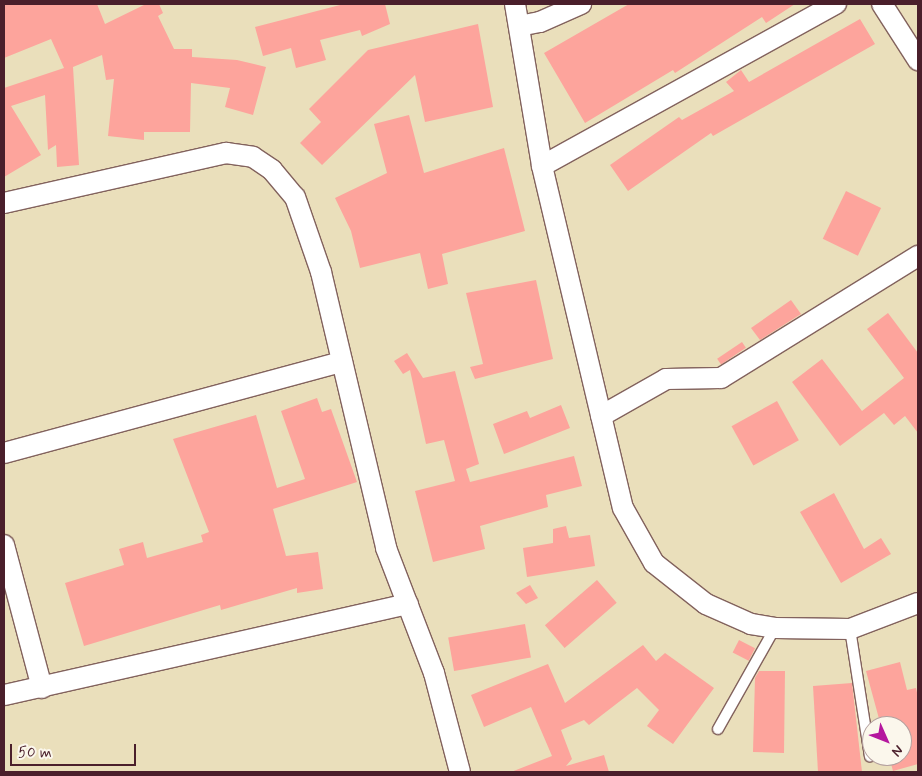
<!DOCTYPE html>
<style>
body{margin:0}
#map{position:relative;width:922px;height:776px;overflow:hidden;background:#eadfbb;font-family:Mynerve,sans-serif}
div>[style]{position:absolute}
[style*='--x']{left:calc(var(--x)*1px);top:calc(var(--y)*1px);width:calc(var(--w)*1px);rotate:calc(var(--a)*1deg)}
.building>*{inset:0;background:#fda49c;transform-origin:0 0}
.roads{filter:drop-shadow(1px 0 #82625d) drop-shadow(-1px 0 #82625d) drop-shadow(0 1px #82625d) drop-shadow(0 -1px #82625d)}
.lane>*{height:10px;margin:-5px;padding:0 5px;transform-origin:5px;border-radius:5px;background:#fff}
.street>*{height:20px;margin:-10px;padding:0 10px;transform-origin:10px;border-radius:10px;background:#fff}
span{translate:-50% -50%;white-space:nowrap;text-align:center;line-height:1.15;-webkit-text-stroke:4px #fbf7ec;paint-order:stroke}
.frame{position:absolute;inset:0;border:5px solid #4a1f2b;pointer-events:none}
.north{position:absolute;left:862px;top:716px;width:50px;height:50px;box-sizing:border-box;background:#fbf7ec;border:1px solid #b4a19f;border-radius:50%;rotate:134deg;font-size:14px;font-weight:700;line-height:20px;text-align:center;color:#4a1f2b}
.north::after{content:'';display:block;margin:auto;width:18px;height:22px;background:#b5179e;clip-path:polygon(50% 0,100% 100%,50% 72%,0 100%)}
.scale{position:absolute;left:10px;top:744px;width:126px;height:22px;box-sizing:border-box;border:2px solid #4a1f2b;border-top:0;padding-left:6px;font-size:15px;line-height:18px;white-space:nowrap;color:#4a1f2b;-webkit-text-stroke:4px #fbf7ec;paint-order:stroke}
</style>
<div id="map">
<div class="building">
<i style="clip-path:polygon(4px 4px,97px 4px,105px 24px,146px 4px,159px 4px,163px 13px,158px 16px,174px 49px,192px 49px,192px 57px,237px 60px,266px 67px,253px 115px,225px 107px,230px 88px,191px 83px,190px 132px,144px 132px,144px 140px,108px 136px,114px 79px,106px 80px,102px 55px,73px 67px,79px 165px,57px 167px,56px 145px,48px 150px,45px 95px,11px 106px,41px 155px,4px 177px,4px 88px,64px 68px,51px 39px,4px 58px)"></i>
<i style="clip-path:polygon(344px 4px,385px 4px,390px 24px,362px 36px,360px 30px,320px 40px,326px 60px,296px 68px,291px 48px,263px 56px,255px 27px)"></i>
<i style="clip-path:polygon(629px 4px,795px 4px,766px 23px,762px 17px,675px 73px,673px 70px,585px 123px,544px 53px)"></i>
<i style="clip-path:polygon(860px 19px,875px 44px,713px 136px,711px 133px,628px 191px,610px 165px,679px 117px,682px 120px,734px 91px,726px 82px,741px 70px,749px 82px)"></i>
<i style="clip-path:polygon(478px 24px,493px 107px,425px 122px,415px 75px,322px 165px,300px 143px,321px 122px,309px 109px,368px 50px)"></i>
<i style="clip-path:polygon(409px 115px,424px 173px,504px 148px,525px 231px,442px 254px,448px 284px,428px 289px,420px 253px,360px 268px,351px 231px,335px 198px,387px 173px,374px 124px)"></i>
<i style="left:846px;top:191px;width:39px;height:53px;rotate:26deg"></i>
<i style="clip-path:polygon(536px 280px,553px 359px,475px 379px,470px 367px,483px 364px,466px 293px)"></i>
<i style="clip-path:polygon(791px 300px,801px 314px,760px 340px,751px 328px)"></i>
<i style="clip-path:polygon(888px 313px,918px 353px,918px 433px,905px 416px,894px 425px,884px 413px,840px 446px,792px 382px,822px 359px,862px 411px,904px 378px,867px 329px)"></i>
<i style="left:742px;top:342px;width:7px;height:30px;rotate:56deg"></i>
<i style="clip-path:polygon(407px 353px,423px 378px,455px 371px,479px 464px,466px 469px,470px 482px,574px 456px,582px 486px,546px 495px,548px 507px,480px 526px,485px 549px,433px 562px,415px 491px,455px 481px,444px 440px,426px 444px,410px 370px,403px 374px,394px 361px)"></i>
<i style="clip-path:polygon(317px 398px,322px 412px,331px 409px,357px 482px,273px 509px,286px 556px,318px 552px,323px 589px,297px 593px,297px 588px,221px 610px,220px 605px,84px 646px,65px 583px,124px 565px,119px 549px,143px 542px,147px 558px,203px 542px,201px 535px,209px 532px,173px 439px,256px 415px,277px 488px,305px 479px,281px 411px)"></i>
<i style="left:777px;top:401px;width:45px;height:52px;rotate:61deg"></i>
<i style="clip-path:polygon(561px 405px,570px 428px,504px 454px,493px 424px,527px 411px,530px 418px)"></i>
<i style="clip-path:polygon(834px 493px,864px 549px,881px 538px,891px 554px,841px 583px,800px 512px)"></i>
<i style="clip-path:polygon(566px 526px,569px 538px,590px 535px,595px 566px,527px 577px,523px 548px,553px 543px,553px 529px)"></i>
<i style="left:597px;top:580px;width:30px;height:69px;rotate:49deg"></i>
<i style="clip-path:polygon(530px 585px,538px 598px,526px 604px,516px 593px)"></i>
<i style="left:525px;top:624px;width:34px;height:78px;rotate:80deg"></i>
<i style="left:739px;top:640px;width:18px;height:14px;rotate:27deg"></i>
<i style="clip-path:polygon(643px 645px,656px 661px,665px 653px,714px 688px,673px 744px,647px 726px,659px 710px,637px 688px,589px 725px,584px 720px,561px 730px,572px 759px,566px 766px,604px 755px,609px 772px,511px 772px,552px 756px,531px 707px,484px 727px,471px 695px,548px 664px,565px 703px)"></i>
<i style="clip-path:polygon(900px 662px,907px 690px,916px 688px,918px 697px,918px 764px,893px 771px,889px 756px,902px 756px,902px 726px,881px 726px,866px 671px)"></i>
<i style="clip-path:polygon(759px 671px,785px 671px,784px 753px,753px 752px,755px 678px)"></i>
<i style="clip-path:polygon(852px 683px,862px 772px,818px 772px,813px 686px)"></i>
</div>
<div class="roads">
<div class="lane">
<i style="--x:850;--y:629;--w:129;--a:81.1"></i>
<i style="--x:718;--y:729;--w:116;--a:-60.6"></i>
</div>
<div class="street">
<i style="--x:515;--y:4;--w:164;--a:80.5"></i>
<i style="--x:542;--y:166;--w:351;--a:76.7"></i>
<i style="--x:623;--y:508;--w:63;--a:60.6"></i>
<i style="--x:654;--y:563;--w:66;--a:38.3"></i>
<i style="--x:706;--y:604;--w:49;--a:24"></i>
<i style="--x:751;--y:624;--w:24;--a:9"></i>
<i style="--x:775;--y:628;--w:75;--a:0.8"></i>
<i style="--x:850;--y:629;--w:73;--a:-20.9"></i>
<i style="--x:882;--y:4;--w:67;--a:57.3"></i>
<i style="--x:519;--y:26;--w:21;--a:-11"></i>
<i style="--x:540;--y:22;--w:45;--a:-23.7"></i>
<i style="--x:542;--y:166;--w:336;--a:-28.9"></i>
<i style="--x:4;--y:203;--w:228;--a:-12.7"></i>
<i style="--x:226;--y:153;--w:27;--a:8"></i>
<i style="--x:253;--y:157;--w:23;--a:34"></i>
<i style="--x:272;--y:170;--w:35;--a:50"></i>
<i style="--x:295;--y:197;--w:79;--a:70.9"></i>
<i style="--x:321;--y:272;--w:284;--a:76.7"></i>
<i style="--x:386;--y:548;--w:134;--a:69"></i>
<i style="--x:434;--y:673;--w:102;--a:75.3"></i>
<i style="--x:601;--y:416;--w:75;--a:-29.6"></i>
<i style="--x:666;--y:379;--w:55;--a:-1"></i>
<i style="--x:721;--y:378;--w:232;--a:-31.8"></i>
<i style="--x:4;--y:453;--w:350;--a:-15.1"></i>
<i style="--x:4;--y:545;--w:148;--a:75.1"></i>
<i style="--x:4;--y:695;--w:414;--a:-12.7"></i>
</div>
</div>
<div class="frame"></div>
<div class="north">N</div>
<div class="scale">50 m</div>
</div>
